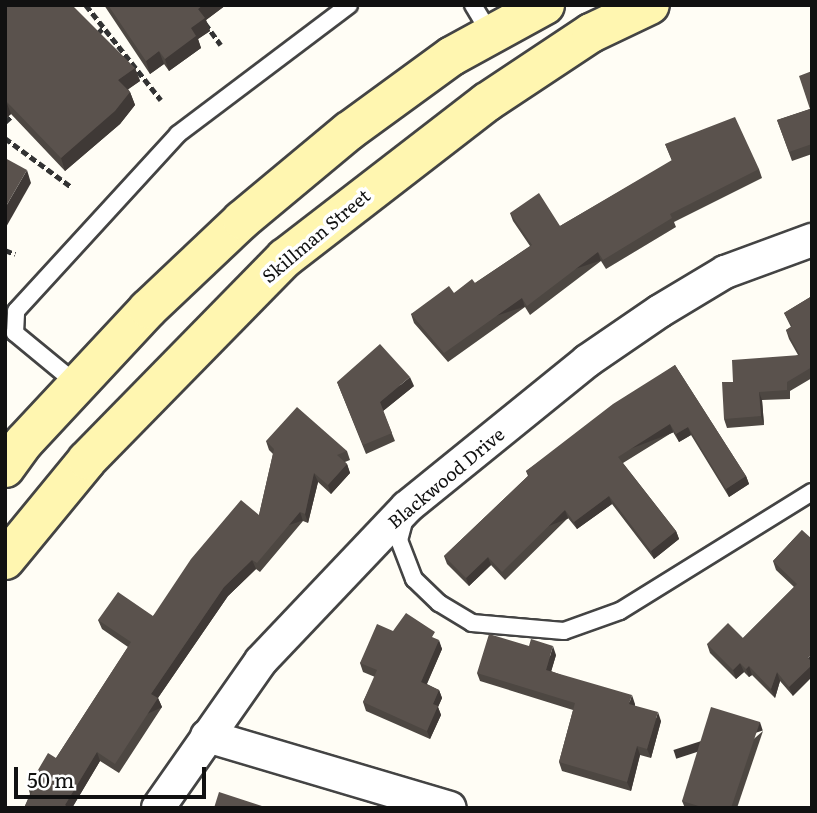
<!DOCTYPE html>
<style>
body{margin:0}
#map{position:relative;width:817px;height:813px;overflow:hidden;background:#fffdf5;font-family:Literata,serif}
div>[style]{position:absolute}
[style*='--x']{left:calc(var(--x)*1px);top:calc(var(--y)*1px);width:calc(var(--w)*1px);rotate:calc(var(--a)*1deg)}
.path>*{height:4.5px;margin-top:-2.25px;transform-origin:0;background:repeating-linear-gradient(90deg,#333 0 7px,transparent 0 10.5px)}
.roads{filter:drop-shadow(2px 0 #444) drop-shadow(-2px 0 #444) drop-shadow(0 2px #444) drop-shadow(0 -2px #444)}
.lane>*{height:16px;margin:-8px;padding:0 8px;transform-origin:8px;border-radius:8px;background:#fff}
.street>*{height:32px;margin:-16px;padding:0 16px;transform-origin:16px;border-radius:16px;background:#fff}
.secondary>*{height:38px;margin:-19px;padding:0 19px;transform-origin:19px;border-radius:19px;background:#fff6b0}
.wall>*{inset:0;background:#4d4742}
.shaded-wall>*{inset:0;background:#3f3936;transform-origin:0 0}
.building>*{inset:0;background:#5a524d}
span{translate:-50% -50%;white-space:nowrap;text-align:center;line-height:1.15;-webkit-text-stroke:7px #fff;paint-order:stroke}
.street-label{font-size:18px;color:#111}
.frame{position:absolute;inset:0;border:7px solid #111;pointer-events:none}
.scale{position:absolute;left:14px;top:767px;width:192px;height:32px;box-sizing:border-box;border:4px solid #111;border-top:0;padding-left:9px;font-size:21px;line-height:24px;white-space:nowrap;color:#111;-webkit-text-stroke:5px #fff;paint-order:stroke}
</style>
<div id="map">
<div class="path">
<i style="--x:86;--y:5;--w:121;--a:51.7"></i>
<i style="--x:205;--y:23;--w:27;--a:54"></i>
<i style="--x:97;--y:34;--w:10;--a:-45"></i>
<i style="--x:5;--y:122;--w:13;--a:-42"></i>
<i style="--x:5;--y:138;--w:81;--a:36.4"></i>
<i style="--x:5;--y:250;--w:11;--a:22"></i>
</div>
<div class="roads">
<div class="lane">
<i style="--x:473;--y:5;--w:35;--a:59"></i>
<i style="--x:78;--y:385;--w:82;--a:-140.5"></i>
<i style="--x:15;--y:333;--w:22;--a:-87"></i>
<i style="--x:16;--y:311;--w:240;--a:-47.5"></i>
<i style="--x:178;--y:134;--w:214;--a:-37"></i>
<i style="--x:405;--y:518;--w:23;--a:105"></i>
<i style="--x:399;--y:540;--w:42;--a:69"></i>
<i style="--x:414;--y:579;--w:35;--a:44"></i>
<i style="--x:439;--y:603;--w:39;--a:31"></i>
<i style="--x:472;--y:623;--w:92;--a:5"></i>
<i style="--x:564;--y:631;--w:59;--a:-19.7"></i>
<i style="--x:620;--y:611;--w:226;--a:-31.8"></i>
</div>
<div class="street">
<i style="--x:207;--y:736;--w:253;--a:16.5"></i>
<i style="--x:158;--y:808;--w:179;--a:-55"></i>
<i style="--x:261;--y:661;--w:212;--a:-46.5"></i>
<i style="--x:407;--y:507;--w:232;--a:-39"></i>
<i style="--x:587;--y:361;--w:88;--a:-34.4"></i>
<i style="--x:660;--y:311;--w:76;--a:-31"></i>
<i style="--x:725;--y:272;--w:93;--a:-20.2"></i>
</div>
<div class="secondary">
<i style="--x:5;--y:468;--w:32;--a:-54"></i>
<i style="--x:24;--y:442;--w:182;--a:-47"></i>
<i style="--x:148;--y:309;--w:129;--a:-43.4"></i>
<i style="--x:242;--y:220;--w:139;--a:-39.8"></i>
<i style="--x:349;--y:131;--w:127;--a:-36.1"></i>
<i style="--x:452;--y:56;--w:106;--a:-28.7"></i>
<i style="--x:5;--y:560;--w:129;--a:-50.6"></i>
<i style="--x:87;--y:460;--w:283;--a:-45.6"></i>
<i style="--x:285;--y:258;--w:255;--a:-37.7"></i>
<i style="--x:487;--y:102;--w:125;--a:-33.6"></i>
<i style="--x:591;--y:33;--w:65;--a:-25.4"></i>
</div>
</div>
<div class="wall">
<i style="clip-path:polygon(6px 5px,135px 68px,140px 81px,128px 89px,130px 92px,135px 105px,120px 124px,65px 171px,11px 114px,5px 119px)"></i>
<i style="clip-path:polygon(104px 5px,226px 5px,206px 20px,210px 31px,198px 39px,201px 48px,169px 71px,164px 64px,150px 74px)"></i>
<i style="clip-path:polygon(812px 71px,812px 154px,792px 161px,777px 120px,810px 109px)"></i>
<i style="clip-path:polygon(665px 144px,759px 169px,762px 178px,674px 222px,676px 227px,606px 269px,601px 261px,530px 315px,525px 307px,448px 362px,414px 323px,411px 314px,475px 283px,530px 246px,513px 221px,510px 213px,560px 226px,672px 161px)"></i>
<i style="clip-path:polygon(812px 296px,812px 378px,790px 391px,790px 399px,762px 400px,764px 425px,727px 428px,724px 419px,733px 382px,798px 355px,789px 339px,786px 330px,791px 327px,784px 313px)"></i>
<i style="clip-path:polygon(675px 365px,746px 476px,749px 484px,729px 497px,691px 435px,679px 442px,673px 432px,623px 463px,676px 531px,679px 539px,654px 559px,612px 504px,577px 529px,568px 518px,505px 580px,491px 565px,469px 586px,447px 564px,444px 556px,528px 476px,526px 471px)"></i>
<i style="clip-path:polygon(337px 382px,414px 386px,383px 411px,395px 441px,366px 454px)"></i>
<i style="clip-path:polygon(266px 441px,347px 451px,350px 460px,345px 462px,347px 464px,350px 473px,331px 494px,318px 482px,308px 523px,303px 521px,260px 572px,256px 569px,228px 596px,158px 698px,162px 707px,119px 773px,100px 761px,72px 808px,24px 808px,30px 794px,28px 787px,56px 758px,128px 647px,102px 629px,98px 620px,153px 616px,259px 515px,273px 454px,269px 450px)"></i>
<i style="clip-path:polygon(802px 530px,793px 696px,780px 681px,775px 698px,752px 675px,749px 677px,744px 672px,736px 679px,710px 653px,707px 644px,743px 638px,794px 587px,776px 570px,773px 561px)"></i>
<i style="clip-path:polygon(393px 631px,438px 640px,442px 649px,427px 684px,439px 690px,442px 698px,438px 707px,441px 715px,430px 739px,366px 711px,363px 702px,375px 677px,363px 672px,360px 663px)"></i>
<i style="clip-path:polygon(556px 655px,551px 671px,635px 704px,635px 706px,661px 721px,651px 758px,640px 755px,631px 791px,562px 771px,559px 762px,573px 710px,480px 681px,477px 673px)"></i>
<i style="clip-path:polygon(763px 731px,737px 808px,685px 808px,682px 801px)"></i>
</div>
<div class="shaded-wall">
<i style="clip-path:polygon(203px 5px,226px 5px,206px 20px,210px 31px,198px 39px,201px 48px,169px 71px,165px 59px,191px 28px,198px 9px)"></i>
<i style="clip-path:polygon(159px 51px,164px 64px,150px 74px,146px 61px)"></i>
<i style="clip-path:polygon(135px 68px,140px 81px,123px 93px,118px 80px)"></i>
<i style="clip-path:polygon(130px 92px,135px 105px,120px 124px,65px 171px,61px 158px)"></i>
<i style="clip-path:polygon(6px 101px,11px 114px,5px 119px,5px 102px)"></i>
<i style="clip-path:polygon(27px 170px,31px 183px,5px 229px,5px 208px)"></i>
<i style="left:598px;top:252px;width:9px;height:89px;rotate:72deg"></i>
<i style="left:522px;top:298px;width:9px;height:95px;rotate:72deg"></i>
<i style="clip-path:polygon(410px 377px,414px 386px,383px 411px,380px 402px)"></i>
<i style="clip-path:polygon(759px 392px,762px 400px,764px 425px,761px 416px)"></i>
<i style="left:670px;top:424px;width:9px;height:62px;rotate:69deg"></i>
<i style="clip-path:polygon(688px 427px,691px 435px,679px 442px,676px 434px)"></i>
<i style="clip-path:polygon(347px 464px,350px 473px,331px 494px,328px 485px)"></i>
<i style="clip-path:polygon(314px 473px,318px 482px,308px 523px,305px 514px)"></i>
<i style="clip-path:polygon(746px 476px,749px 484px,729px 497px,726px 489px)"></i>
<i style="clip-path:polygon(609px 496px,612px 504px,577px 529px,574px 522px)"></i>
<i style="left:565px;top:510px;width:9px;height:88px;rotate:69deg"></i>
<i style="left:300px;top:512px;width:9px;height:67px;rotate:72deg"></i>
<i style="clip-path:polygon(676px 531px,679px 539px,654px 559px,651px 551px)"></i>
<i style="clip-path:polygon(488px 557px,491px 565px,469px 586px,466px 578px)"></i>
<i style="clip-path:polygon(252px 560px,256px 569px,228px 596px,155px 702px,151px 694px,224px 587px)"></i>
<i style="clip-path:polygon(439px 640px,442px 649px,424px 690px,421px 682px)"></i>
<i style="clip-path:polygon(553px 646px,556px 655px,549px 679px,546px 670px)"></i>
<i style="clip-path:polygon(812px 654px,812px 677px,793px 696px,789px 687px,808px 658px)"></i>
<i style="clip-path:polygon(740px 663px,744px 672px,736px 679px,733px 670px)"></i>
<i style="clip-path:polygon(749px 666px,752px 675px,749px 677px,746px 669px)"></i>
<i style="clip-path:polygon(777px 672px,780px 681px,775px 698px,771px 689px)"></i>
<i style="clip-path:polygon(439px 690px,442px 698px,438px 707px,441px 715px,430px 739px,427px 731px,433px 704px)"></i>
<i style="clip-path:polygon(632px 695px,635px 704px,633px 713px,629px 704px)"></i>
<i style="left:158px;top:698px;width:10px;height:79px;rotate:66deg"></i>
<i style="clip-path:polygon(658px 712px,661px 721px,651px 758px,647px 749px)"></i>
<i style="left:760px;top:722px;width:9px;height:91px;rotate:72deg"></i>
<i style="clip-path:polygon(637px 746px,640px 755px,631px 791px,627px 782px)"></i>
<i style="clip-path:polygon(97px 752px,100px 761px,72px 808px,66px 808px,65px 805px)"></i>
</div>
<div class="building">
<i style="clip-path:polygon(6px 5px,72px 5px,135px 68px,118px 80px,130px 92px,115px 111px,61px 158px,6px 101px,5px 102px)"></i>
<i style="clip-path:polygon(108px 5px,203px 5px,198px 9px,205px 18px,191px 28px,196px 36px,165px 59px,159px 51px,146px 61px)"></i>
<i style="clip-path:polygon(812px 71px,812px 144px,789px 152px,777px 120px,810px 109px,799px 76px)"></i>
<i style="clip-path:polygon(735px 117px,759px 169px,670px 214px,672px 218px,603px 260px,598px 252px,527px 306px,522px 298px,444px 353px,411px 314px,449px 286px,454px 293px,472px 279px,475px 283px,532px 245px,510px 213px,539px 193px,560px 226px,672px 160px,665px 144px)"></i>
<i style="clip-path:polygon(5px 158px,27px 170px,5px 208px)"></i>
<i style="clip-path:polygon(812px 296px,812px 367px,787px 382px,787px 390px,759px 392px,761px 416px,724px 419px,722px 382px,733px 382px,732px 360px,800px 355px,786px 330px,792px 326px,784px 313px)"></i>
<i style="clip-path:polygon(380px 344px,410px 377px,380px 402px,392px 433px,363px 445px,337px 382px)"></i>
<i style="clip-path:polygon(675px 365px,746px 476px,726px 489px,688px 427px,676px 434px,670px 424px,618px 457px,676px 531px,651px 551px,609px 496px,574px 522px,565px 510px,502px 572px,488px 557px,466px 578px,444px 556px,529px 475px,526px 471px,613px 404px)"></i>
<i style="clip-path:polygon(297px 407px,347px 451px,337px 455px,347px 464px,328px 485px,314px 473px,305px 514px,300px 512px,257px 563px,252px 560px,224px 587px,151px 694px,158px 698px,115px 764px,97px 752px,65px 805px,69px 808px,24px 808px,33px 790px,28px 787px,48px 753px,56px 758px,131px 642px,98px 620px,118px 592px,153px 616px,191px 559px,241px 500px,259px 515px,274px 449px,266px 441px)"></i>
<i style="clip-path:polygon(802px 530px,812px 539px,812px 654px,808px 658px,812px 662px,812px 665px,789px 687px,777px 672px,771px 689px,749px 666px,746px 669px,740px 663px,733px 670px,707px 644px,728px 623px,743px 638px,797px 584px,773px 561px)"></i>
<i style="clip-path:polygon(406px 613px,435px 632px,432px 637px,439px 640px,421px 682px,439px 690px,433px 704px,438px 706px,427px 731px,363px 702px,377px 670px,360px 663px,377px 624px,393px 631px)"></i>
<i style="clip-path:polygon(489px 634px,529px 646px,531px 639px,553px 646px,546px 670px,632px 695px,629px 704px,658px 712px,647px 749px,637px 746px,627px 782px,559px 762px,575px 703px,477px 673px)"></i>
<i style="clip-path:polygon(711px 707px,760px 722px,731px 808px,705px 808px,682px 801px)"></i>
<i style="clip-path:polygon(219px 792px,268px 808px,214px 808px)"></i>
</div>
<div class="street-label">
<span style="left:316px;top:236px;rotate:-40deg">Skillman Street</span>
<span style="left:446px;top:478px;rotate:-40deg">Blackwood Drive</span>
</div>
<div class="frame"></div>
<div class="scale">50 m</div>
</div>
